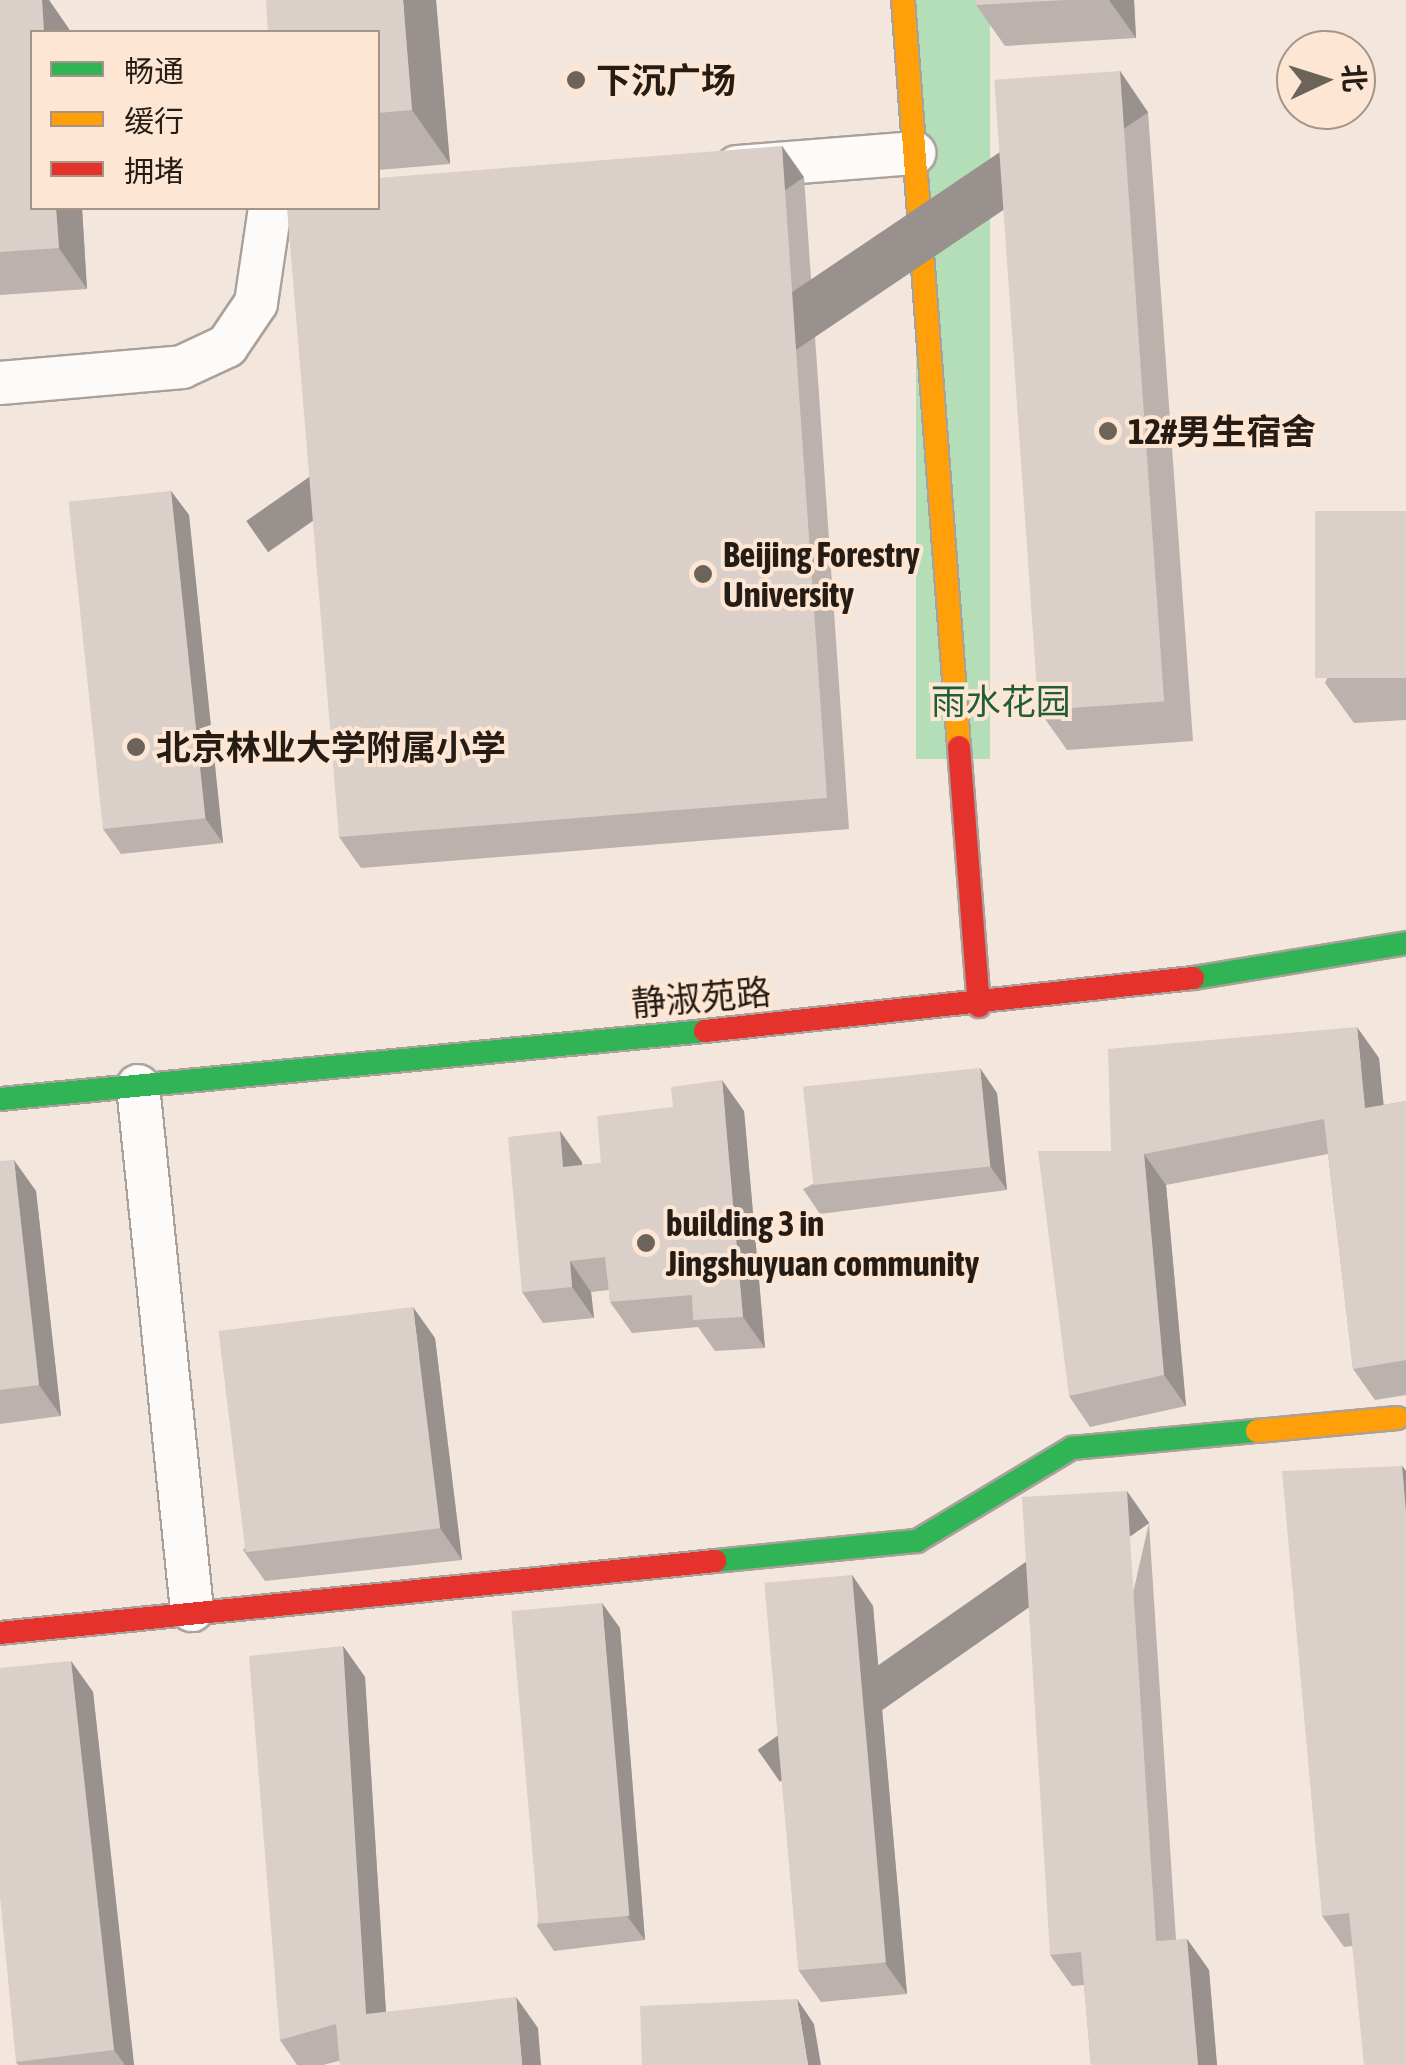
<!DOCTYPE html>
<meta charset="utf-8">
<style>
body{margin:0}
#map{position:relative;width:1406px;height:2065px;overflow:hidden;background:#f3e7dd;font-family:"Asap Condensed","Noto Sans SC",sans-serif}
div>[style]{position:absolute}
[style*='--x']{left:calc(var(--x)*1px);top:calc(var(--y)*1px);width:calc(var(--w)*1px);rotate:calc(var(--a)*1deg)}
.green>*{inset:0;background:#b4deb8;transform-origin:0 0}
.roads{filter:drop-shadow(2px 0 #aaa19a) drop-shadow(-2px 0 #aaa19a) drop-shadow(0 2px #aaa19a) drop-shadow(0 -2px #aaa19a)}
.street>*{height:42px;margin:-21px;padding:0 21px;transform-origin:21px;border-radius:21px;background:#fdfbfa}
.fast>*{height:22px;margin:-11px;padding:0 11px;transform-origin:11px;border-radius:11px;background:#30b455}
.slow>*{height:22px;margin:-11px;padding:0 11px;transform-origin:11px;border-radius:11px;background:#ff9f0a}
.jam>*{height:22px;margin:-11px;padding:0 11px;transform-origin:11px;border-radius:11px;background:#e5322d}
.wall>*{inset:0;background:#bbb2ad}
.shaded-wall>*{inset:0;background:#99918d;transform-origin:0 0}
.building>*{inset:0;background:#dacfc9;transform-origin:0 0}
.dots>*{width:28px;height:28px;translate:-50% -50%;box-sizing:border-box;border:5px solid #fde6d3;border-radius:50%}
span{translate:-50% -50%;white-space:nowrap;text-align:center;line-height:1.15;-webkit-text-stroke:8px #fde6d3;paint-order:stroke}
.poi-label{font-size:35px;color:#241c15;font-weight:700}
.left{translate:0 -50%;text-align:left}
.park-label{font-size:35px;color:#1e5d35}
.street-label{font-size:35px;color:#241c15}
.legend{position:absolute;left:30px;top:30px;width:350px;height:180px;box-sizing:border-box;background:#fde6d3;border:2px solid #a69587;margin:0;padding:12px 18px;list-style:none;font-size:30px;color:#241c15}
.legend li{display:flex;align-items:center;gap:20px;height:50px}
.legend b{width:50px;border:2px solid #a69587}
.north{position:absolute;left:1276px;top:30px;width:100px;height:100px;box-sizing:border-box;background:#fde6d3;border:2px solid #a69587;border-radius:50%;rotate:86deg;font-size:28px;font-weight:700;line-height:40px;text-align:center;color:#241c15}
.north::after{content:'';display:block;margin:auto;width:35px;height:45px;background:#6c635b;clip-path:polygon(50% 0,100% 100%,50% 72%,0 100%)}
</style>
<div id="map">
<div class="green">
<i style="left:916px;top:0;width:74px;height:759px"></i>
</div>
<div class="roads">
<div class="street">
<i style="--x:737;--y:167;--w:178;--a:-4.5"></i>
<i style="--x:0;--y:383;--w:183;--a:-5"></i>
<i style="--x:182;--y:367;--w:50;--a:-25"></i>
<i style="--x:227;--y:346;--w:52;--a:-56"></i>
<i style="--x:256;--y:303;--w:96;--a:-81.6"></i>
<i style="--x:138;--y:1086;--w:527;--a:84.12"></i>
</div>
<div class="fast">
<i style="--x:1193;--y:978;--w:216;--a:-9.3"></i>
<i style="--x:0;--y:1099;--w:708;--a:-5.51"></i>
<i style="--x:715;--y:1561;--w:203;--a:-5.7"></i>
<i style="--x:917;--y:1541;--w:181;--a:-31"></i>
<i style="--x:1072;--y:1448;--w:186;--a:-5.3"></i>
</div>
<div class="slow">
<i style="--x:903;--y:0;--w:749;--a:85.71"></i>
<i style="--x:1257;--y:1431;--w:141;--a:-5.3"></i>
</div>
<div class="jam">
<i style="--x:959;--y:747;--w:260;--a:85.6"></i>
<i style="--x:705;--y:1031;--w:491;--a:-6.2"></i>
<i style="--x:0;--y:1633;--w:719;--a:-5.75"></i>
</div>
</div>
<div class="wall">
<i style="clip-path:polygon(0 0,49px 0,69px 29px,32px 208px,82px 208px,87px 289px,0 295px)"></i>
<i style="clip-path:polygon(436px 0,450px 164px,378px 170px,378px 32px)"></i>
<i style="clip-path:polygon(976px 0,1134px 0,1136px 38px,1005px 46px,976px 5px)"></i>
<i style="clip-path:polygon(1120px 71px,1148px 112px,1193px 741px,1067px 750px,1038px 709px)"></i>
<i style="clip-path:polygon(782px 146px,804px 177px,849px 829px,361px 868px,339px 837px)"></i>
<i style="clip-path:polygon(171px 491px,189px 515px,223px 843px,121px 854px,103px 829px)"></i>
<i style="clip-path:polygon(1406px 511px,1406px 720px,1354px 723px,1325px 683px)"></i>
<i style="clip-path:polygon(1379px 1058px,1383px 1105px,1406px 1101px,1406px 1395px,1375px 1400px,1353px 1369px,1328px 1154px,1166px 1185px,1186px 1406px,1090px 1427px,1069px 1396px,1111px 1151px)"></i>
<i style="clip-path:polygon(997px 1093px,1007px 1190px,820px 1214px,803px 1189px)"></i>
<i style="clip-path:polygon(744px 1111px,765px 1348px,715px 1351px,698px 1327px,632px 1333px,610px 1302px,609px 1290px,591px 1292px,594px 1318px,543px 1323px,522px 1292px,560px 1131px,582px 1165px,601px 1163px)"></i>
<i style="clip-path:polygon(0 1161px,36px 1191px,61px 1416px,0 1424px)"></i>
<i style="clip-path:polygon(435px 1338px,462px 1560px,265px 1581px,243px 1550px)"></i>
<i style="clip-path:polygon(1402px 1466px,1406px 1471px,1406px 2065px,1352px 1946px,1344px 1947px,1322px 1916px)"></i>
<i style="clip-path:polygon(1149px 1523px,1176px 1940px,1187px 1939px,1209px 1970px,1217px 2065px,1091px 2065px,1084px 1985px,1072px 1986px,1050px 1955px)"></i>
<i style="clip-path:polygon(852px 1575px,873px 1606px,907px 1994px,821px 2002px,799px 1971px)"></i>
<i style="clip-path:polygon(620px 1628px,645px 1940px,554px 1951px,537px 1926px)"></i>
<i style="clip-path:polygon(343px 1646px,365px 1677px,386px 2012px,538px 2028px,339px 2061px,323px 2065px,297px 2065px,280px 2040px)"></i>
<i style="clip-path:polygon(71px 1661px,93px 1692px,134px 2065px,18px 2065px,16px 2062px)"></i>
</div>
<div class="shaded-wall">
<i style="clip-path:polygon(42px 0,49px 0,69px 29px,70px 32px,44px 32px)"></i>
<i style="clip-path:polygon(403px 0,436px 0,450px 164px,412px 110px)"></i>
<i style="clip-path:polygon(1109px 0,1134px 0,1136px 38px)"></i>
<i style="left:1120px;top:71px;width:50px;height:632px;rotate:56deg"></i>
<i style="left:782px;top:146px;width:38px;height:654px;rotate:55deg"></i>
<i style="clip-path:polygon(56px 208px,82px 208px,87px 289px,59px 248px)"></i>
<i style="clip-path:polygon(171px 491px,189px 515px,223px 843px,205px 818px)"></i>
<i style="clip-path:polygon(1357px 1027px,1379px 1058px,1387px 1139px,1365px 1108px)"></i>
<i style="clip-path:polygon(980px 1068px,997px 1093px,1007px 1190px,990px 1166px)"></i>
<i style="clip-path:polygon(722px 1080px,744px 1111px,765px 1348px,743px 1317px)"></i>
<i style="clip-path:polygon(560px 1131px,582px 1162px,585px 1198px,563px 1167px)"></i>
<i style="clip-path:polygon(1144px 1154px,1166px 1185px,1186px 1406px,1164px 1375px)"></i>
<i style="clip-path:polygon(14px 1160px,36px 1191px,61px 1416px,39px 1385px)"></i>
<i style="clip-path:polygon(570px 1261px,591px 1292px,594px 1318px,572px 1287px)"></i>
<i style="clip-path:polygon(413px 1307px,435px 1338px,462px 1560px,440px 1528px)"></i>
<i style="clip-path:polygon(1402px 1466px,1406px 1471px,1406px 1513px)"></i>
<i style="left:1127px;top:1491px;width:39px;height:451px;rotate:55deg"></i>
<i style="clip-path:polygon(852px 1575px,873px 1606px,907px 1994px,885px 1963px)"></i>
<i style="clip-path:polygon(602px 1603px,620px 1628px,645px 1940px,627px 1916px)"></i>
<i style="clip-path:polygon(343px 1646px,365px 1677px,388px 2045px,366px 2014px)"></i>
<i style="clip-path:polygon(71px 1661px,93px 1692px,134px 2065px,125px 2065px,114px 2050px)"></i>
<i style="clip-path:polygon(1187px 1939px,1209px 1970px,1217px 2065px,1198px 2065px)"></i>
<i style="clip-path:polygon(516px 1997px,538px 2028px,541px 2065px,522px 2065px)"></i>
<i style="clip-path:polygon(797px 1999px,814px 2024px,821px 2065px,808px 2065px)"></i>
</div>
<div class="building">
<i style="clip-path:polygon(0 0,42px 0,44px 32px,32px 32px,32px 208px,56px 208px,59px 248px,0 252px)"></i>
<i style="clip-path:polygon(266px 0,403px 0,412px 110px,378px 113px,378px 32px,268px 32px)"></i>
<i style="clip-path:polygon(976px 0,1067px 0,976px 5px)"></i>
<i style="left:1120px;top:71px;width:632px;height:126px;rotate:86deg"></i>
<i style="clip-path:polygon(782px 146px,827px 798px,339px 837px,287px 208px,378px 208px,378px 178px)"></i>
<i style="left:171px;top:491px;width:329px;height:103px;rotate:84deg"></i>
<i style="left:1406px;top:511px;width:167px;height:91px;rotate:90deg"></i>
<i style="clip-path:polygon(1357px 1027px,1365px 1108px,1406px 1101px,1406px 1360px,1353px 1369px,1324px 1119px,1144px 1154px,1164px 1375px,1069px 1396px,1038px 1151px,1111px 1151px,1108px 1049px)"></i>
<i style="left:980px;top:1068px;width:99px;height:178px;rotate:84deg"></i>
<i style="clip-path:polygon(722px 1080px,743px 1317px,693px 1320px,692px 1295px,610px 1302px,605px 1257px,570px 1261px,572px 1287px,522px 1292px,508px 1137px,560px 1131px,563px 1167px,601px 1163px,597px 1116px,673px 1107px,671px 1087px)"></i>
<i style="clip-path:polygon(14px 1160px,39px 1385px,0 1390px,0 1161px)"></i>
<i style="left:413px;top:1307px;width:223px;height:196px;rotate:83deg"></i>
<i style="clip-path:polygon(1402px 1466px,1406px 1513px,1406px 2065px,1364px 2065px,1349px 1913px,1322px 1916px,1282px 1471px)"></i>
<i style="clip-path:polygon(1127px 1491px,1156px 1941px,1187px 1939px,1198px 2065px,1091px 2065px,1081px 1952px,1050px 1955px,1022px 1497px)"></i>
<i style="left:852px;top:1575px;width:389px;height:88px;rotate:85deg"></i>
<i style="left:602px;top:1603px;width:314px;height:91px;rotate:85deg"></i>
<i style="clip-path:polygon(343px 1646px,366px 2014px,516px 1997px,522px 2065px,340px 2065px,336px 2024px,280px 2040px,249px 1656px)"></i>
<i style="clip-path:polygon(71px 1661px,114px 2050px,16px 2062px,0 1896px,0 1668px)"></i>
<i style="clip-path:polygon(797px 1999px,808px 2065px,642px 2065px,640px 2006px)"></i>
</div>
<div class="dots">
<i style="left:576px;top:80px;background:#6c635b"></i>
<i style="left:1108px;top:431px;background:#6c635b"></i>
<i style="left:703px;top:574px;background:#6c635b"></i>
<i style="left:136px;top:747px;background:#6c635b"></i>
<i style="left:646px;top:1243px;background:#6c635b"></i>
</div>
<div class="poi-label">
<span class="left" style="left:596px;top:80px">下沉广场</span>
<span class="left" style="left:1128px;top:431px">12#男生宿舍</span>
<span class="left" style="left:723px;top:574px">Beijing Forestry<br>University</span>
<span class="left" style="left:156px;top:747px">北京林业大学附属小学</span>
<span class="left" style="left:666px;top:1243px">building 3 in<br>Jingshuyuan community</span>
</div>
<div class="park-label">
<span style="left:1001px;top:701px">雨水花园</span>
</div>
<div class="street-label">
<span style="left:701px;top:997px;rotate:-5deg">静淑苑路</span>
</div>
<ul class="legend">
<li><b style="height:12px;background:#30b455"></b>畅通</li>
<li><b style="height:12px;background:#ff9f0a"></b>缓行</li>
<li><b style="height:12px;background:#e5322d"></b>拥堵</li>
</ul>
<div class="north">北</div>
</div>
